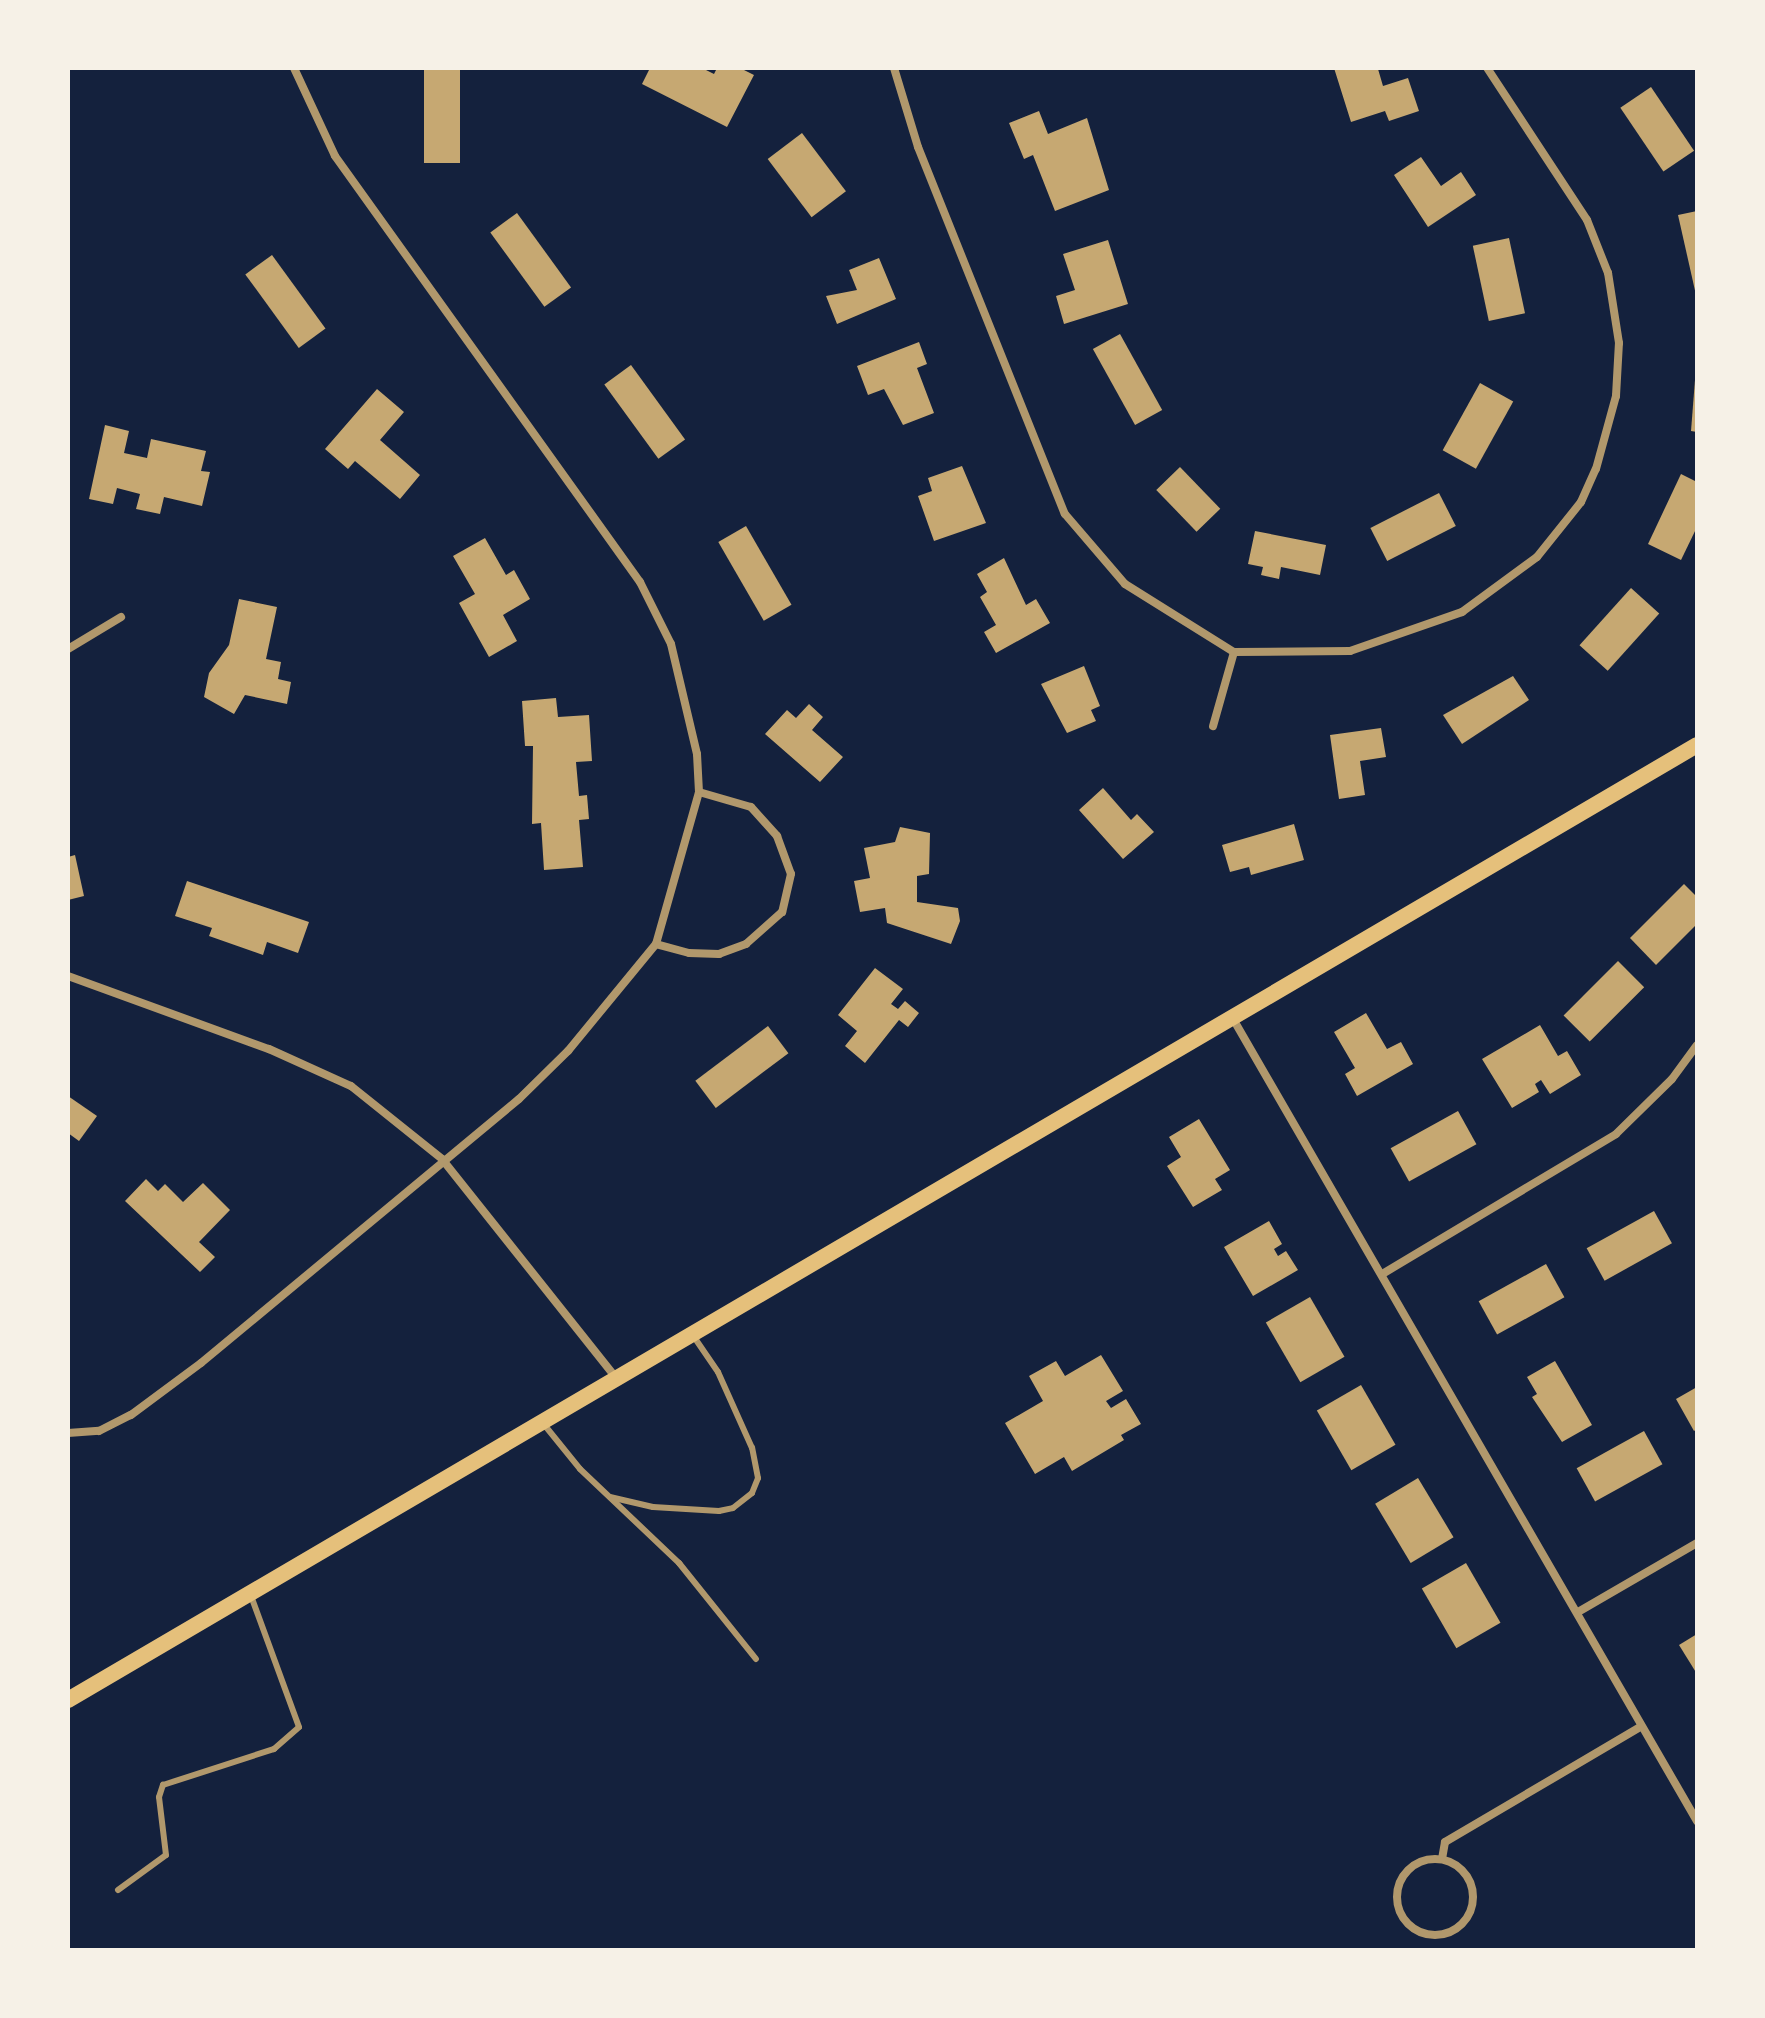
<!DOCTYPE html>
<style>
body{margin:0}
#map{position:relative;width:1765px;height:2018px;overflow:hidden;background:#14213d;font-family:"PT Sans",sans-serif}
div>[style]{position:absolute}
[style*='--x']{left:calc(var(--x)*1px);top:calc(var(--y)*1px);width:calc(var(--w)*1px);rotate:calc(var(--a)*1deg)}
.building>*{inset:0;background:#c6a872;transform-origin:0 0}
.service>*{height:6px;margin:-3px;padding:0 3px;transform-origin:3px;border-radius:3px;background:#b1986c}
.minor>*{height:8px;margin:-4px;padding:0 4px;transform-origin:4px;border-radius:4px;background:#b1986c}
.minor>.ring{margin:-4px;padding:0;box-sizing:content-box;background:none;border:8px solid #b1986c;border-radius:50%}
.secondary>*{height:16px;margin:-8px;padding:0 8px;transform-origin:8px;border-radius:8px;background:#e5c07b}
span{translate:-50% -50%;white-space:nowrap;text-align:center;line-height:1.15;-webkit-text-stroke:6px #f6f1e7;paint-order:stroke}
.frame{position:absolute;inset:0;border:70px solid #f6f1e7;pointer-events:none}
</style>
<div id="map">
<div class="building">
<i style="left:424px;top:68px;width:36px;height:95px"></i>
<i style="clip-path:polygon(650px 68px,702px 68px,714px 74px,717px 68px,740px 68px,754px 75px,727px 127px,642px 84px)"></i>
<i style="clip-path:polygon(1334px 68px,1378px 69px,1383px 86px,1408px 78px,1419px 111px,1389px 121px,1385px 111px,1351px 122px)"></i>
<i style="left:1651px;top:87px;width:77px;height:37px;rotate:56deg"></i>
<i style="clip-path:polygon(1039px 111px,1048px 134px,1087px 118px,1109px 190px,1055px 211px,1033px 155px,1024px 159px,1009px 123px)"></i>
<i style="left:802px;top:133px;width:73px;height:43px;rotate:53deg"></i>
<i style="clip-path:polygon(1421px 157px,1441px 186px,1461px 172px,1476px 195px,1428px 227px,1394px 175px)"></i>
<i style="clip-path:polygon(1697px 211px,1697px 295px,1696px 295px,1678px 215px)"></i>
<i style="left:517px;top:213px;width:92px;height:33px;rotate:54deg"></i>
<i style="left:1509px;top:238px;width:77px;height:37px;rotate:78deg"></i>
<i style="clip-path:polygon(1108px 240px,1128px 304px,1064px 324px,1056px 296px,1075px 290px,1063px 254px)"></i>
<i style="left:272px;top:255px;width:91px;height:33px;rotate:54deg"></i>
<i style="clip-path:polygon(879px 258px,896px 299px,837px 324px,826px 296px,857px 290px,849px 270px)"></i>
<i style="left:1120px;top:334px;width:87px;height:31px;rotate:61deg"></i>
<i style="clip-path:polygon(919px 342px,927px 364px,917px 368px,934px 413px,903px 425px,884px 389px,868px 395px,857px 366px)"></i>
<i style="left:631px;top:365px;width:92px;height:33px;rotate:54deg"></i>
<i style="clip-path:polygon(1695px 380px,1697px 380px,1697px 432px,1691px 431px)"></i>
<i style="left:1480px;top:383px;width:38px;height:77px;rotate:29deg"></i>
<i style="clip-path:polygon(377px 389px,404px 412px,380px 440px,420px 475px,400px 499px,355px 461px,348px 469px,325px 449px)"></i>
<i style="clip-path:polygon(105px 425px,129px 431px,124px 453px,147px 458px,151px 439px,206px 451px,201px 471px,210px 472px,202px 506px,164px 497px,160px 514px,136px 509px,140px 494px,117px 488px,113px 504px,89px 499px)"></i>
<i style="clip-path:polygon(962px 466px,986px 523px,934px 541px,918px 496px,932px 491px,928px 478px)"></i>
<i style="left:1180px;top:467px;width:58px;height:33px;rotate:46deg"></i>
<i style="clip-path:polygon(1681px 474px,1697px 482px,1697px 527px,1681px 560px,1648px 544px)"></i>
<i style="left:1439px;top:493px;width:37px;height:77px;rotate:63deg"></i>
<i style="left:746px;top:526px;width:91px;height:32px;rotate:60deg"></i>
<i style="clip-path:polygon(1255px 531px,1326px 545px,1320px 575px,1281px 567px,1279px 579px,1261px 575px,1263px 567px,1248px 564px)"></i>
<i style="clip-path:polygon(485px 538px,506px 575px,514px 570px,530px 599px,503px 615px,517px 641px,489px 657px,459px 603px,475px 594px,453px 556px)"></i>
<i style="clip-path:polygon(1004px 558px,1026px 605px,1036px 599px,1050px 623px,996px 653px,984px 632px,996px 625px,980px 597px,987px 592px,977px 574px)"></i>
<i style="left:1631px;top:588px;width:38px;height:77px;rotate:42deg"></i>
<i style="clip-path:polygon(239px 599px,277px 607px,266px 659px,281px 662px,278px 679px,291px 682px,287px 704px,245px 695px,234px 714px,204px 697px,209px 673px,229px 645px)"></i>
<i style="clip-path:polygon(1084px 666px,1100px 706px,1091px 710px,1096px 721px,1067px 733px,1041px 684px)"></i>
<i style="clip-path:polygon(1513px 676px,1529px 700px,1462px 744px,1443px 715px)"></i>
<i style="clip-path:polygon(556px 698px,558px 717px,589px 715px,592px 761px,576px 762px,579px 796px,587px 795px,589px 819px,579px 820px,583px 867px,544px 870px,541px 823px,532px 824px,533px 746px,525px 746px,522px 701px)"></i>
<i style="clip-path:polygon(809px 704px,823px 717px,812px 730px,843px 757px,820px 782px,765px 734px,787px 710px,796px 718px)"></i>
<i style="clip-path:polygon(1381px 728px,1386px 757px,1360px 761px,1365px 795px,1339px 799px,1330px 735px)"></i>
<i style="clip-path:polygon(1103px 788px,1131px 820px,1137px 814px,1154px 832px,1123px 859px,1079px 810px)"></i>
<i style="clip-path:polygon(1294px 824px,1304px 860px,1251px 875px,1249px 867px,1230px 872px,1222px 845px)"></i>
<i style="clip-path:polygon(900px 827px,930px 833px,929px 874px,917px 876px,917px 902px,958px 908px,960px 921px,951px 944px,887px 923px,885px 908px,860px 912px,854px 881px,870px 878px,864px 848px,895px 842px)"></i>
<i style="clip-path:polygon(75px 855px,84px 896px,68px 900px,68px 857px)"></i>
<i style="clip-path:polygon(187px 881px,309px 922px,298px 953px,267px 942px,263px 955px,209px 936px,212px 928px,175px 916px)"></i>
<i style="clip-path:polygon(1684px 884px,1697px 897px,1697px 924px,1656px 965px,1630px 938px)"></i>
<i style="left:1618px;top:961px;width:37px;height:77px;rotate:45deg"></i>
<i style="clip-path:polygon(875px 968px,903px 989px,891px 1004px,898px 1009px,905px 1001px,919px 1013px,908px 1027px,899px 1020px,865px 1063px,845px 1046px,857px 1031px,838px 1015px)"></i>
<i style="clip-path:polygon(1366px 1013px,1387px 1049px,1401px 1042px,1413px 1064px,1357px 1096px,1345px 1074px,1355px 1068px,1334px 1032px)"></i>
<i style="clip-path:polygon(1540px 1025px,1558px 1056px,1567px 1051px,1581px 1075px,1550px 1094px,1541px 1080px,1535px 1084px,1539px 1092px,1512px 1108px,1482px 1059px)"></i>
<i style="left:768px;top:1026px;width:34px;height:91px;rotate:53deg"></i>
<i style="clip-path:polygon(68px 1096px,97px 1116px,79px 1141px,68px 1133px)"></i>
<i style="left:1458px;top:1111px;width:38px;height:77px;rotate:61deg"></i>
<i style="clip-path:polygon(1199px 1119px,1230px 1170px,1215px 1179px,1222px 1190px,1193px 1207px,1167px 1166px,1181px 1157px,1169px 1137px)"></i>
<i style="clip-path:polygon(146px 1179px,158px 1191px,165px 1184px,183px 1202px,203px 1183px,230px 1210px,199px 1242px,215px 1257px,200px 1272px,125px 1201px)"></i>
<i style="left:1654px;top:1211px;width:37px;height:77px;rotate:61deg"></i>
<i style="clip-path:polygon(1269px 1221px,1282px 1244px,1274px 1249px,1278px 1256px,1286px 1251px,1298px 1270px,1253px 1296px,1224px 1247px)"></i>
<i style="left:1546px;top:1264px;width:38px;height:77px;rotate:61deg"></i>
<i style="left:1310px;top:1297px;width:69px;height:51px;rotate:60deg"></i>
<i style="clip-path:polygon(1101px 1355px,1123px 1391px,1106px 1401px,1111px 1408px,1126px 1399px,1141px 1424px,1121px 1435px,1124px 1440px,1072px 1471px,1064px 1457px,1035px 1474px,1005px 1423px,1043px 1401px,1029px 1376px,1056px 1361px,1065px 1376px)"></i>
<i style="clip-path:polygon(1555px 1361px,1592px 1425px,1562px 1442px,1532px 1397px,1537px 1394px,1527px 1377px)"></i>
<i style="left:1361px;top:1385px;width:69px;height:51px;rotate:60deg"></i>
<i style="clip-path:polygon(1697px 1387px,1697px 1429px,1694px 1431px,1676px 1399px)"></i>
<i style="left:1644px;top:1431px;width:38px;height:77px;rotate:61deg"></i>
<i style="left:1418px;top:1478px;width:69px;height:50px;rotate:59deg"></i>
<i style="left:1466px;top:1563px;width:69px;height:51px;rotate:60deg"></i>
<i style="clip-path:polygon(1697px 1634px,1697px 1674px,1679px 1645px)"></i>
</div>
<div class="service">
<i style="--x:542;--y:1422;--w:60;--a:51"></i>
<i style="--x:580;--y:1469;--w:137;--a:43.5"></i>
<i style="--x:679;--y:1563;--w:123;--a:51.3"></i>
<i style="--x:610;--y:1497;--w:44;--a:13.1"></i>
<i style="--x:653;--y:1507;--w:66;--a:3.5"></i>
<i style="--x:719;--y:1511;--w:14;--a:-12"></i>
<i style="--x:733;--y:1508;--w:24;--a:-38"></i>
<i style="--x:752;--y:1493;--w:16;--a:-68"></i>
<i style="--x:758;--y:1478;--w:31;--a:-101"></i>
<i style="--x:752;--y:1448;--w:83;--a:-114.1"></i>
<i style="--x:718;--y:1372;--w:46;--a:-124.4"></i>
<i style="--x:118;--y:1890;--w:59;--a:-36.1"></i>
<i style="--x:166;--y:1855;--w:58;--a:-96.9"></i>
<i style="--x:159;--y:1797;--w:13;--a:-72"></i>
<i style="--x:163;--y:1785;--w:117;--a:-18"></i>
<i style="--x:274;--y:1749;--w:33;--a:-41"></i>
<i style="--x:299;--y:1727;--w:143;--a:-110.1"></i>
</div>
<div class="minor">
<i style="--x:294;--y:68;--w:97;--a:65"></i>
<i style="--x:335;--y:156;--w:524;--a:54.4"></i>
<i style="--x:640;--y:582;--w:69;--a:63.4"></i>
<i style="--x:671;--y:644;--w:113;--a:76.7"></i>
<i style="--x:697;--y:754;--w:38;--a:87"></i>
<i style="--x:699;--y:792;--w:54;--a:16.1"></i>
<i style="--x:751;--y:807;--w:39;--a:48"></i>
<i style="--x:777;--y:836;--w:40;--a:69.8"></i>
<i style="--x:791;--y:874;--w:39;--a:103"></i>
<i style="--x:782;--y:912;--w:48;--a:138.4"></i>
<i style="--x:746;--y:944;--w:29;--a:160"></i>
<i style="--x:719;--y:954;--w:30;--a:-178"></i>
<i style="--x:689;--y:953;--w:34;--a:-165"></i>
<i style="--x:894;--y:68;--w:83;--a:73.1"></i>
<i style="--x:918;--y:147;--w:395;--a:68.2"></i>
<i style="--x:1065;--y:514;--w:92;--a:49.4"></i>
<i style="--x:1125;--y:584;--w:128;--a:32"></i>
<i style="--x:1234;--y:652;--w:77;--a:105.8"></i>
<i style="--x:68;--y:649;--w:62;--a:-31.1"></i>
<i style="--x:1234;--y:652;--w:116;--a:-0.5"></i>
<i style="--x:1350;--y:651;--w:119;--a:-19.2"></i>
<i style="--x:1462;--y:612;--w:93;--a:-36.3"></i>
<i style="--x:1537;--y:557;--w:70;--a:-51.3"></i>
<i style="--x:1581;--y:502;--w:36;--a:-66"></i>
<i style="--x:1596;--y:469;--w:76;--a:-74.7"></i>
<i style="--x:1616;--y:396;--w:53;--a:-86.8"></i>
<i style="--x:1619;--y:343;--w:71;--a:-98.9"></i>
<i style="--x:1608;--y:273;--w:57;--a:-111.6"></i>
<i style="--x:1587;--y:220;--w:182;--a:-123.3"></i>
<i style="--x:68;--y:976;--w:214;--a:20"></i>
<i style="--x:269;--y:1049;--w:90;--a:24.3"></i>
<i style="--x:351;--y:1086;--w:117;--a:38.7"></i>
<i style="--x:442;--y:1159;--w:281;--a:51.5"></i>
<i style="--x:1232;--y:1017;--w:929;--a:59.96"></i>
<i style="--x:1384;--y:1273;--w:270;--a:-30.9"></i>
<i style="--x:1616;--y:1134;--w:78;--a:-44.5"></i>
<i style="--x:1672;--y:1079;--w:42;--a:-53.7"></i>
<i style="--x:68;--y:1433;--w:31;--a:-4"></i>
<i style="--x:99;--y:1431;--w:36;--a:-27"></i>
<i style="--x:131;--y:1415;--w:87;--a:-36.6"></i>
<i style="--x:201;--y:1363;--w:413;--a:-39.7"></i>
<i style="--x:519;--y:1099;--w:69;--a:-44.4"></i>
<i style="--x:568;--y:1051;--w:139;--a:-50.6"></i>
<i style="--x:656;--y:944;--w:158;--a:-74.2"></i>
<i style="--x:1578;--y:1612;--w:138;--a:-30.1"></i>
<i class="ring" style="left:1397px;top:1859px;width:68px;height:68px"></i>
<i style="--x:1442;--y:1859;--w:17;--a:-80"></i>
<i style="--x:1445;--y:1842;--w:226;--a:-30.5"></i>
</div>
<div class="secondary">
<i style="--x:68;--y:1700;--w:1888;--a:-30.38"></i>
</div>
<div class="frame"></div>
</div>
